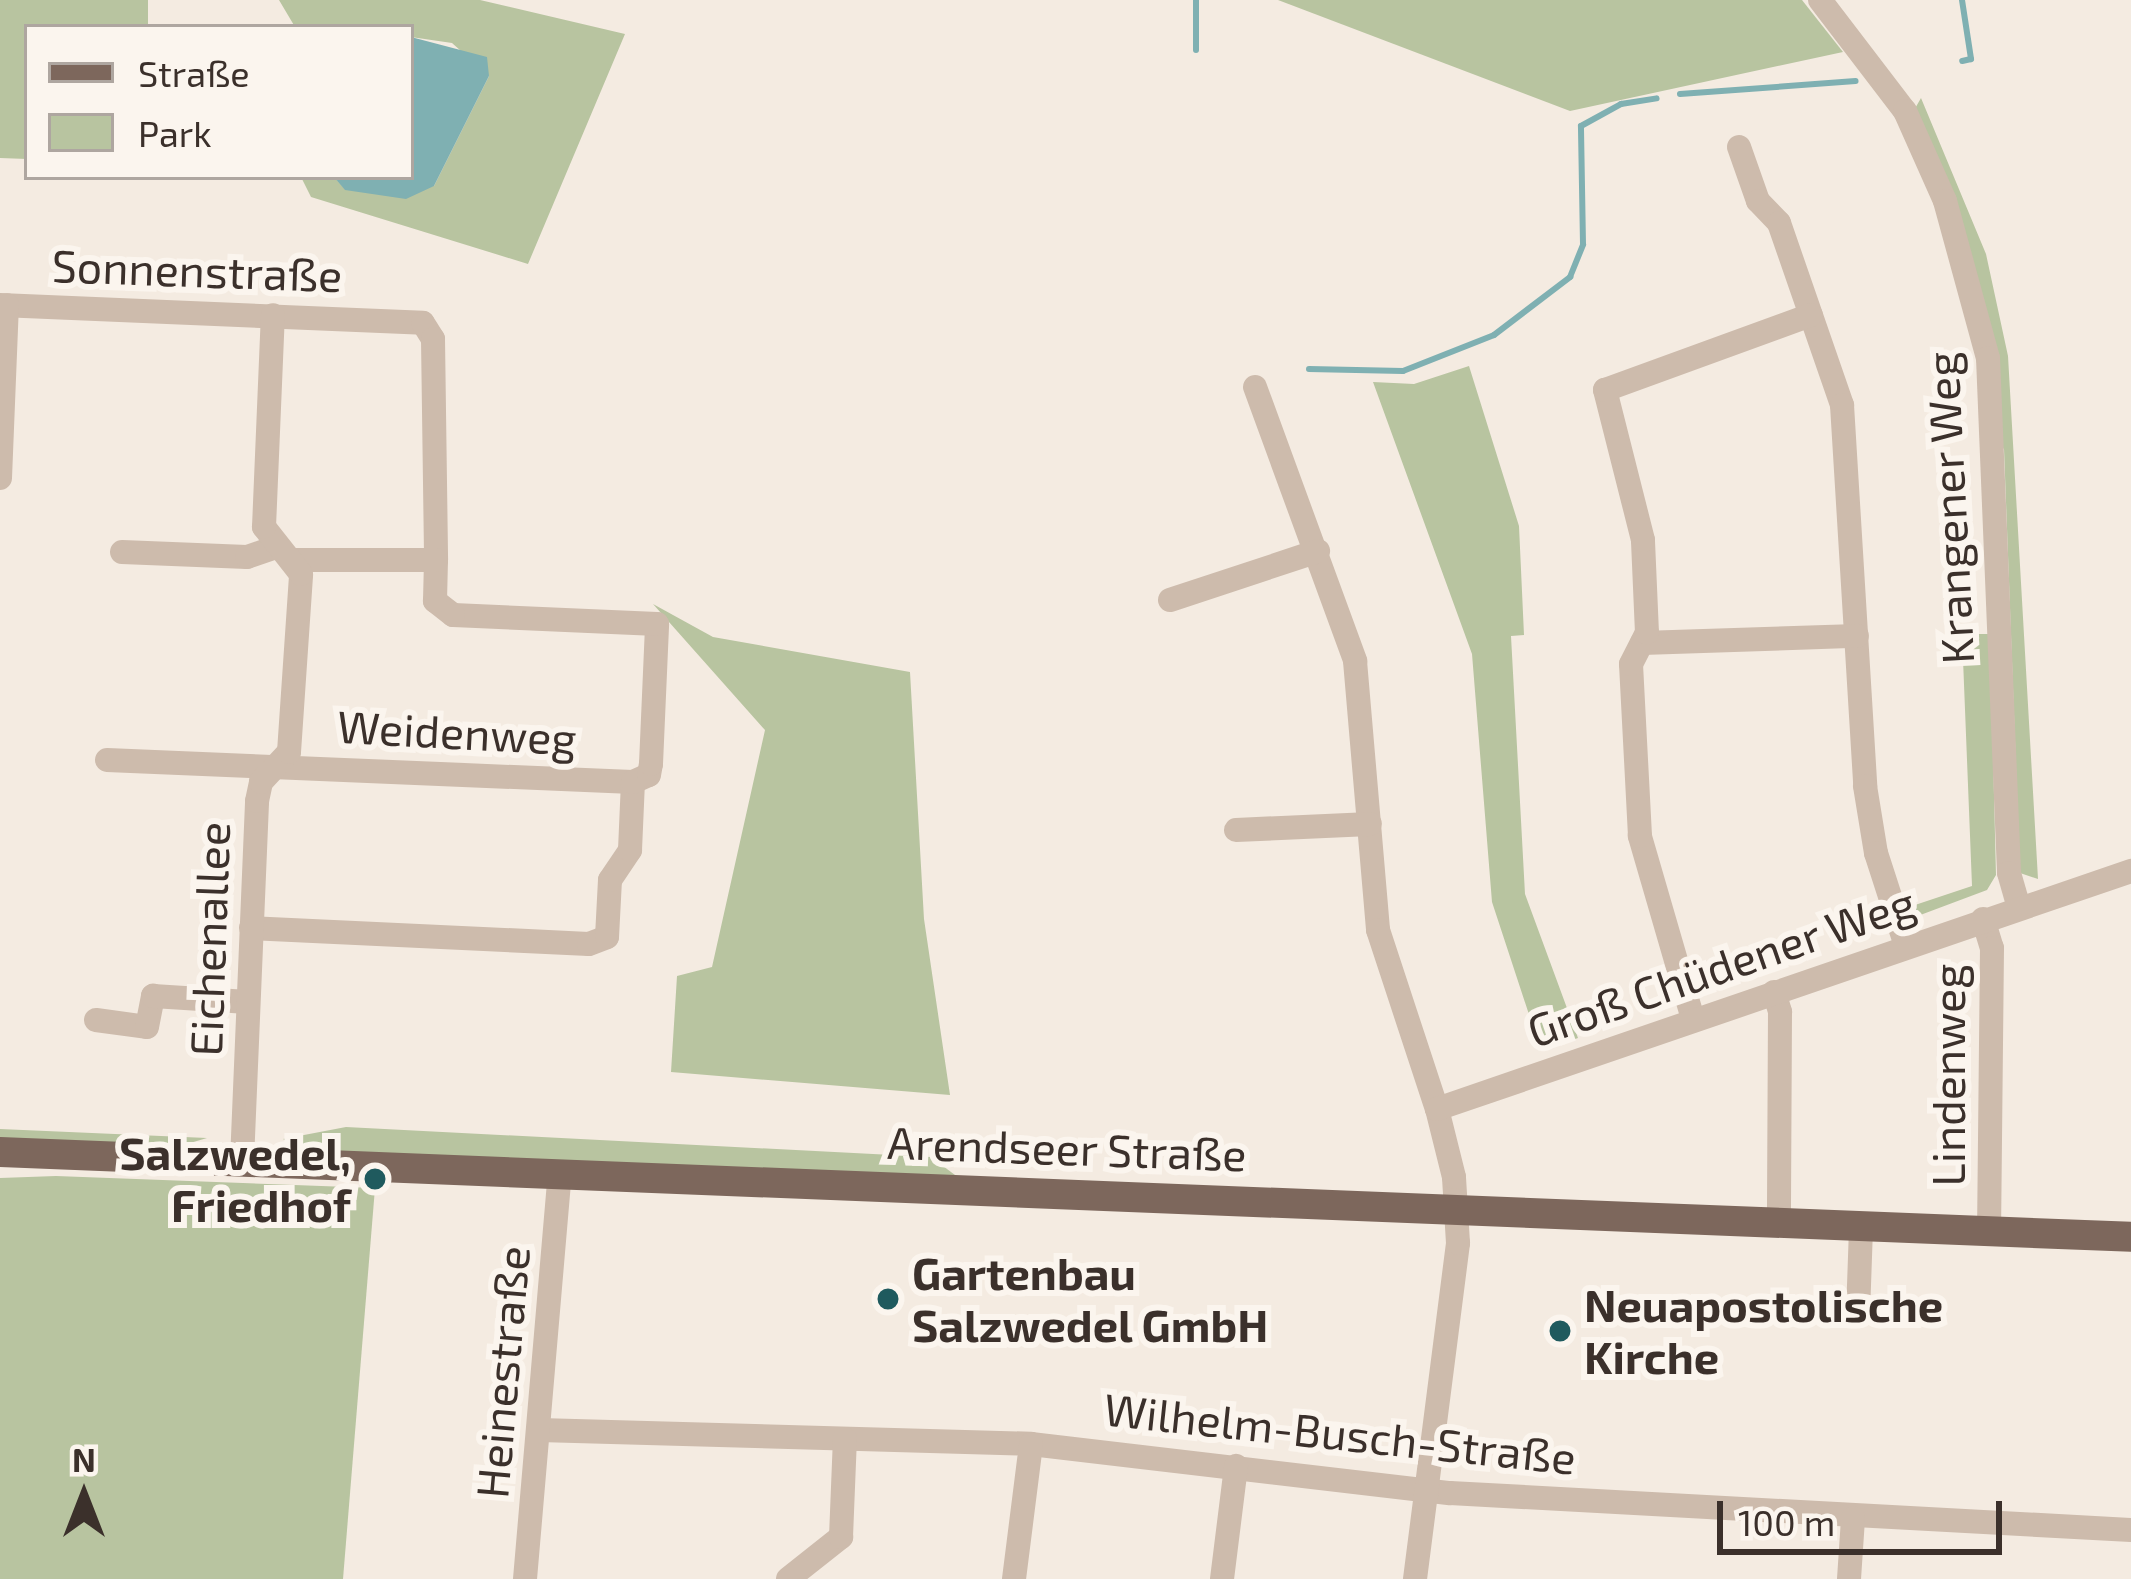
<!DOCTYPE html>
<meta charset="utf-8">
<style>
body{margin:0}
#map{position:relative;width:2131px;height:1579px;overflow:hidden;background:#f4ebe1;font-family:"Exo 2",sans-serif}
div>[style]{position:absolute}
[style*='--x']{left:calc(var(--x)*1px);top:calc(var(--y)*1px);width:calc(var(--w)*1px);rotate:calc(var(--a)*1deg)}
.green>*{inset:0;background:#b8c4a0}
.water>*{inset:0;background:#7fb0b2}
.stream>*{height:6px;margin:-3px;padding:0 3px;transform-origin:3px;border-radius:3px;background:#7fb0b2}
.minor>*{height:24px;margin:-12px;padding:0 12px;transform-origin:12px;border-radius:12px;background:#cdbbac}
.major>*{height:30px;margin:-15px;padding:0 15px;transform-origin:15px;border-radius:15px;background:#7d675c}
.dots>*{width:33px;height:33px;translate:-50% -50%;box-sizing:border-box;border:6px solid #fbf5ee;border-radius:50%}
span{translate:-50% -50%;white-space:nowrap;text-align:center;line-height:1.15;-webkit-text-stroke:12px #fbf5ee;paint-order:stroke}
.street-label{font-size:45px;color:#3b302b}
.poi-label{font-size:45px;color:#3b302b;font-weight:700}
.right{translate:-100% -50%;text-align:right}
.left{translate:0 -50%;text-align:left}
.legend{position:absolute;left:24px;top:24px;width:390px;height:156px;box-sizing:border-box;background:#fbf5ee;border:3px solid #aea6a0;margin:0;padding:15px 21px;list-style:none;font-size:36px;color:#3b302b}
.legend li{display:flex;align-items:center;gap:24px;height:60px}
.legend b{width:60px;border:3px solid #aea6a0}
.north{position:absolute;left:24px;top:1435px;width:120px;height:120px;-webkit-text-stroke:9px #fbf5ee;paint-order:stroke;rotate:0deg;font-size:33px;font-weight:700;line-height:48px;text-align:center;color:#3b302b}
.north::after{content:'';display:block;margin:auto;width:42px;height:54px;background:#3b302b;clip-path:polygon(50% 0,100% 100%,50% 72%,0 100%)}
.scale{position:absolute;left:1717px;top:1501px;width:285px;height:54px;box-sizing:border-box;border:6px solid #3b302b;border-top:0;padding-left:15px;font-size:36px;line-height:42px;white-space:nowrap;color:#3b302b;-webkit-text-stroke:9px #fbf5ee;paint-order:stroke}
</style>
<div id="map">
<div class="green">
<i style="clip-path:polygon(0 0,148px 0,148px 27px,27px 27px,27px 159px,0 158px)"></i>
<i style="clip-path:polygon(279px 0,480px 0,625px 34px,528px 264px,311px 197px,301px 177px,334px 177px,346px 190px,434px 186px,489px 76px,452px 43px,411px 37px,411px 27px,295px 27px)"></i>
<i style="clip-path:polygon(1278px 0,1802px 0,1843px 52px,1570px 111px)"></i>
<i style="clip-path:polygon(1921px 98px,1986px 254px,2008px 356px,2038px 879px,2020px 873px,2004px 449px,1997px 443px,1990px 350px,1913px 112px)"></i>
<i style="clip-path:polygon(1469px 366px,1519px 526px,1524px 635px,1511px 636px,1525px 894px,1578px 1038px,1541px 1051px,1492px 902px,1472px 654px,1373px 382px,1414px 384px)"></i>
<i style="clip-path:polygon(653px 604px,713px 637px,910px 672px,924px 919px,950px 1095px,671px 1072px,677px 976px,712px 967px,765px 730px)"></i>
<i style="clip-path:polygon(1962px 634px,1990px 634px,1996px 875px,1987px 890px,1915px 917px,1903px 909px,1972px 886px)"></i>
<i style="clip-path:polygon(346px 1127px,931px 1157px,959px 1178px,312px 1155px,283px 1139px)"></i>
<i style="clip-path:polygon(0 1129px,207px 1138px,180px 1146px,0 1142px)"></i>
<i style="clip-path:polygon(56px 1176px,375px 1188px,343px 1579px,0 1579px,0 1178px)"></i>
</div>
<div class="water">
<i style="clip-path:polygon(411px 37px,487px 57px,489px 76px,434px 186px,406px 199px,345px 190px,334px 177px,411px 177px)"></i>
</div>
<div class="stream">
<i style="--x:1196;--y:0;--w:50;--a:90"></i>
<i style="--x:1962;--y:0;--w:60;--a:81.3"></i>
<i style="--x:1971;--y:59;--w:9;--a:167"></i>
<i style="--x:1680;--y:94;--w:176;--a:-4.2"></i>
<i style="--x:1309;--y:369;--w:94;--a:1.2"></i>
<i style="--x:1403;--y:371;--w:98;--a:-21.6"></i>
<i style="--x:1494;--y:335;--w:96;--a:-37.3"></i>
<i style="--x:1570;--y:277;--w:35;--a:-68"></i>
<i style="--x:1583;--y:244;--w:118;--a:-91"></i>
<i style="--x:1581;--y:126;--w:46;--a:-28.8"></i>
<i style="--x:1621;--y:104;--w:36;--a:-9"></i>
</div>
<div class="minor">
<i style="--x:1820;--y:0;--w:140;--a:52.6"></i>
<i style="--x:1905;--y:111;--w:98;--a:66"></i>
<i style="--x:1945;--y:201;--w:163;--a:74.7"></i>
<i style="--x:1988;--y:358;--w:515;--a:87.66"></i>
<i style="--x:2009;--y:873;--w:36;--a:74"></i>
<i style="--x:1739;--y:147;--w:57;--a:70.6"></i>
<i style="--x:1758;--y:201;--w:30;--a:46"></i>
<i style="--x:1779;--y:223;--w:193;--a:70.9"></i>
<i style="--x:1842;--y:405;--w:382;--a:86.5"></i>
<i style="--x:1865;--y:786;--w:68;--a:80.7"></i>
<i style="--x:1876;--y:853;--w:98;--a:72.1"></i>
<i style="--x:0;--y:305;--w:423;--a:2.4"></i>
<i style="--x:423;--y:323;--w:19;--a:58"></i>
<i style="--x:433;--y:339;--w:221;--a:89.2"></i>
<i style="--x:1255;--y:387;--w:292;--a:69.9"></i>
<i style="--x:1355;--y:661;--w:270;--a:85.1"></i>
<i style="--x:1378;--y:930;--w:188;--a:71.8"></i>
<i style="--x:0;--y:478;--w:173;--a:-87.7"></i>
<i style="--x:122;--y:552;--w:125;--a:2.3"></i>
<i style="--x:247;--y:557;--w:31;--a:-19"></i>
<i style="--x:1170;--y:600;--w:156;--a:-18.3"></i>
<i style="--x:1642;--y:643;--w:215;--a:-1.9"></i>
<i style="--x:107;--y:760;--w:526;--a:2.4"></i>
<i style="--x:1236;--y:830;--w:134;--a:-2.6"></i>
<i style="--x:1983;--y:919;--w:30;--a:73"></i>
<i style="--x:1992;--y:948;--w:283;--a:90.6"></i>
<i style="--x:251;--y:928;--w:338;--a:2.7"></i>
<i style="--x:589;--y:944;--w:19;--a:-21"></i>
<i style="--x:607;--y:937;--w:57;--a:-87"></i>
<i style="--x:610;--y:880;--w:36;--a:-56"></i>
<i style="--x:630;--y:850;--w:68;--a:-87.5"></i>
<i style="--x:633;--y:782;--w:17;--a:-24"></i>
<i style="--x:649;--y:775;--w:11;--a:-80"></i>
<i style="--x:651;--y:764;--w:140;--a:-87.5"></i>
<i style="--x:657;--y:624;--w:204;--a:-177.5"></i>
<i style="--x:453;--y:615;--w:23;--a:-142"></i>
<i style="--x:435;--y:601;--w:41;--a:-88.6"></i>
<i style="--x:436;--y:560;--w:142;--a:180"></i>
<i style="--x:1774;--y:992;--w:21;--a:73"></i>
<i style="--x:1780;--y:1012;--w:210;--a:90.3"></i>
<i style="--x:1693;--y:1019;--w:191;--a:-106.2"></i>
<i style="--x:1640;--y:836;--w:172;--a:-93"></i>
<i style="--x:1631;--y:664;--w:35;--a:-63"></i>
<i style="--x:1647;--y:633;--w:93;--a:-92.5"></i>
<i style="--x:1643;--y:540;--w:155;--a:-104.2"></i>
<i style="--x:1605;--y:390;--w:219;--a:-20"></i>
<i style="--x:96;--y:1020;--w:51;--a:7.8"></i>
<i style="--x:147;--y:1027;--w:32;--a:-79"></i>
<i style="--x:153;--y:996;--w:95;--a:3.6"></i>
<i style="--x:242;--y:1161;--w:360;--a:-87.6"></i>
<i style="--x:257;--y:801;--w:19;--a:-78"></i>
<i style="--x:261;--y:782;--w:41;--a:-47"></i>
<i style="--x:289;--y:752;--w:178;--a:-86.1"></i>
<i style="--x:301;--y:574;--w:60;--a:-128.2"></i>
<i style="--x:264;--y:527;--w:212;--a:-87.6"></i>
<i style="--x:1858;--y:1314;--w:88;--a:-88"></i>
<i style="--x:539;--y:1430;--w:492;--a:1.6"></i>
<i style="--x:1031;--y:1444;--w:422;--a:6.7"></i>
<i style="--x:1450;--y:1493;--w:682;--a:3.11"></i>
<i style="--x:525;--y:1579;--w:408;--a:-85.1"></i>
<i style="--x:788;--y:1579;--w:68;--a:-38.4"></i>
<i style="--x:841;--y:1537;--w:98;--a:-87.7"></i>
<i style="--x:1014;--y:1579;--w:136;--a:-82.8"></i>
<i style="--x:1222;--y:1579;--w:114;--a:-82.9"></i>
<i style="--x:1415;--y:1579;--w:339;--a:-82.7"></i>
<i style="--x:1458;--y:1243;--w:66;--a:-93.5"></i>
<i style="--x:1454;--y:1177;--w:70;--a:-104"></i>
<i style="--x:1437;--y:1109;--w:734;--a:-18.93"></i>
<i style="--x:1849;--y:1579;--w:61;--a:-86.2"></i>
</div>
<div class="major">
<i style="--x:0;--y:1152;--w:2133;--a:2.28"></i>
</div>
<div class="dots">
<i style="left:375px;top:1179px;background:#1f5a5e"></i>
<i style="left:888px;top:1299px;background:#1f5a5e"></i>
<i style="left:1560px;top:1331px;background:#1f5a5e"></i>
</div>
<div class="street-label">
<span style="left:197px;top:270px;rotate:2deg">Sonnenstraße</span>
<span style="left:1949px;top:508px;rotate:-93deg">Krangener Weg</span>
<span style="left:457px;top:732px;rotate:3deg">Weidenweg</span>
<span style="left:209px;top:939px;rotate:-88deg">Eichenallee</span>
<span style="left:1721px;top:966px;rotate:-19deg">Groß Chüdener Weg</span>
<span style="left:1948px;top:1075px;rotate:-90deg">Lindenweg</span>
<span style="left:1067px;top:1148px;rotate:2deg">Arendseer Straße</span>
<span style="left:502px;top:1372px;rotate:-85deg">Heinestraße</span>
<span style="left:1340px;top:1433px;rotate:6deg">Wilhelm-Busch-Straße</span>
</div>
<div class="poi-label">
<span class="right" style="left:351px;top:1179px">Salzwedel,<br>Friedhof</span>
<span class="left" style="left:912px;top:1299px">Gartenbau<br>Salzwedel GmbH</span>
<span class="left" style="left:1584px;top:1331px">Neuapostolische<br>Kirche</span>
</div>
<ul class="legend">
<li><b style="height:15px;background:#7d675c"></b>Straße</li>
<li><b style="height:33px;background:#b8c4a0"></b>Park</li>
</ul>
<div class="north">N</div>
<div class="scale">100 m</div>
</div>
